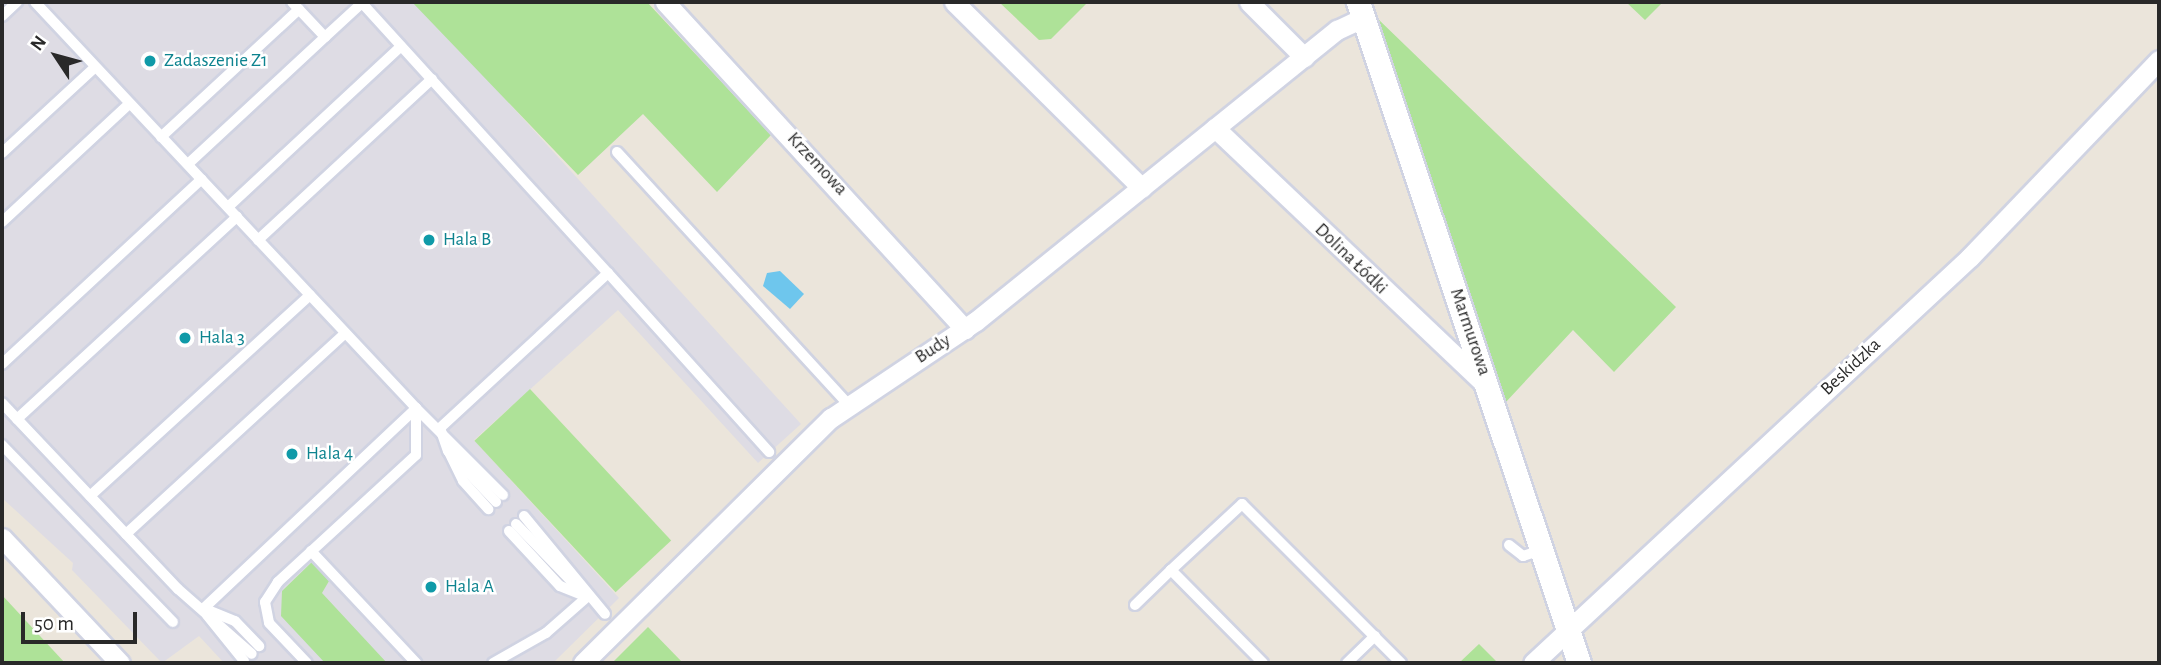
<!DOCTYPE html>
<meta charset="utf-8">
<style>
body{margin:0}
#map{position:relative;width:2161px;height:665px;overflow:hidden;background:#ebe5db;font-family:"Alegreya Sans",sans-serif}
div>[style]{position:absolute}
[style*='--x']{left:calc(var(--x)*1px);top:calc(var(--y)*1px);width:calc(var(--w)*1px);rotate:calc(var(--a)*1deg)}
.industrial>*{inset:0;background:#dedce4}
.green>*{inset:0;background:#aee298;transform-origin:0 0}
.water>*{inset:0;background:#6ec6ed}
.roads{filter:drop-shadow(2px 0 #d0d3e2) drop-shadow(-2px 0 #d0d3e2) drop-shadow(0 2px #d0d3e2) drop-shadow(0 -2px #d0d3e2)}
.service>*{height:10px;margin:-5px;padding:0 5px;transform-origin:5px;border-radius:5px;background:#fff}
.minor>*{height:19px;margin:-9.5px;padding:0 9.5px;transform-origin:9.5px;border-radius:9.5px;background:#fff}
.tertiary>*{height:23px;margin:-11.5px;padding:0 11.5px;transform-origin:11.5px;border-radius:11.5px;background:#fff}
.dots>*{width:19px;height:19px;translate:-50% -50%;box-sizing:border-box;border:4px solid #fff;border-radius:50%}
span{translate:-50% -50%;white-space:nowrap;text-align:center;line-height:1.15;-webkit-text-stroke:5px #fff;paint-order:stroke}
.culture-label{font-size:19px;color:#0d838f}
.left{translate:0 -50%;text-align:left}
.street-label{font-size:19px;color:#292929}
.frame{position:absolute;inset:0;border:4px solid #292929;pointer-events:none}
.north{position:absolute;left:21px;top:21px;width:70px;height:70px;-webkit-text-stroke:5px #fff;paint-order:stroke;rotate:306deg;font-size:19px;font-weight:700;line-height:28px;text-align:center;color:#292929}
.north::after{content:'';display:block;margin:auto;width:24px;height:32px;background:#292929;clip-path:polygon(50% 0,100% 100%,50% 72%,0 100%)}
.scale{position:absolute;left:21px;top:612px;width:116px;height:32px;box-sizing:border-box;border:4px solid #292929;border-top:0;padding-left:9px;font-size:21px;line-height:24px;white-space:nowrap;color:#292929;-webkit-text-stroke:5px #fff;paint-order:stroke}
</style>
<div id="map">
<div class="industrial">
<i style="clip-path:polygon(2px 2px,417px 2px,801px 424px,758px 463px,618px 310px,474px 440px,619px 598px,553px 663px,224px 663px,199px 636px,162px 663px,72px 570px,73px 563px,2px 498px)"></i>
</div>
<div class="green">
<i style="clip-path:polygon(412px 2px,647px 2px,771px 135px,717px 192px,643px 114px,578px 175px)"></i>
<i style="clip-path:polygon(999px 2px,1088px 2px,1051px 39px,1039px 40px)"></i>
<i style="clip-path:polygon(1626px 2px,1663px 2px,1645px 20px)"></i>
<i style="clip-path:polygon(1377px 18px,1676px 307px,1614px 372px,1573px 330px,1505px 403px)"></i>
<i style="left:530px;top:389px;width:207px;height:76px;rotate:47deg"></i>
<i style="clip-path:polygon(313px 561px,329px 581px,322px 593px,387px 663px,325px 663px,281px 616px,282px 591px)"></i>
<i style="clip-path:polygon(2px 595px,65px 663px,2px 663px)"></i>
<i style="clip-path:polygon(648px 627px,683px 663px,612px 663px)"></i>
<i style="clip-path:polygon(1479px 644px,1496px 661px,1459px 663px)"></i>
</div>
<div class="water">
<i style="clip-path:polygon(780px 271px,804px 294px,790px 309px,763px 286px,767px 273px)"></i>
</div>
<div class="roads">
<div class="service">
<i style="--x:35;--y:2;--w:557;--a:46.82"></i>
<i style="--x:416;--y:408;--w:47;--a:90"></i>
<i style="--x:416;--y:455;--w:188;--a:137.4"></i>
<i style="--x:278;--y:582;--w:24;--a:123"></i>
<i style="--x:265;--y:602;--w:21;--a:79"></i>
<i style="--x:269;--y:623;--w:55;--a:46.5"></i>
<i style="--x:292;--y:2;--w:48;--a:46.7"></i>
<i style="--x:325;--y:37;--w:50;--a:-42.6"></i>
<i style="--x:362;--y:3;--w:365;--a:47.7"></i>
<i style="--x:608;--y:273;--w:229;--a:137.3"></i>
<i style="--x:440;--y:428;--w:24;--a:71"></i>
<i style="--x:448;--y:451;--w:70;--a:46.7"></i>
<i style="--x:2;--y:16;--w:21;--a:-43"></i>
<i style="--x:161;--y:137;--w:188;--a:-42.8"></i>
<i style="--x:617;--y:152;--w:342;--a:47.5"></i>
<i style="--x:2;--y:153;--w:125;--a:-42.7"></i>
<i style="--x:188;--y:164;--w:187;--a:-42.8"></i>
<i style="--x:228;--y:207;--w:236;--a:-42.9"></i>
<i style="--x:2;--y:222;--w:173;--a:-42.9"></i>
<i style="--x:258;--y:240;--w:237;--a:-42.8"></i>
<i style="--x:608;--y:273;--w:241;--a:48"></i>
<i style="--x:2;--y:364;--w:272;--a:-42.8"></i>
<i style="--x:2;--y:403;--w:256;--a:46.6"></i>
<i style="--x:178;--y:589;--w:98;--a:41.3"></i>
<i style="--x:17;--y:419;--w:299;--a:-42.6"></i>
<i style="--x:2;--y:445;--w:246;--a:46"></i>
<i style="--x:449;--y:452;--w:32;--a:64"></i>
<i style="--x:463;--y:481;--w:38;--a:48"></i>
<i style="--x:90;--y:496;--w:298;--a:-42.4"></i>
<i style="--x:524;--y:516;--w:127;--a:50.4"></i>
<i style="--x:516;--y:524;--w:95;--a:45.9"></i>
<i style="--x:509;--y:531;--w:75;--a:47.2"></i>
<i style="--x:560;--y:586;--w:29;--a:22"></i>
<i style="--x:126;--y:534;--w:297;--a:-42.5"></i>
<i style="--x:1509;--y:545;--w:18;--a:38"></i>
<i style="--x:1523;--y:556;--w:20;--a:-18"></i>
<i style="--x:311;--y:551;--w:154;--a:46.8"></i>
<i style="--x:1135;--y:605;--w:50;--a:-44.2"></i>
<i style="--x:203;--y:609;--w:293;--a:-43.3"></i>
<i style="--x:416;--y:408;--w:123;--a:45"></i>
<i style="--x:210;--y:611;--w:27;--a:22"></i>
<i style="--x:235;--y:621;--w:35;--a:46"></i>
<i style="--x:207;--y:615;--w:59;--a:51.2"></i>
<i style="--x:493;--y:663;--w:61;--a:-29.5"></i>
<i style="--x:546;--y:633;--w:55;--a:-41.3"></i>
<i style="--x:1263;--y:663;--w:131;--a:-134.7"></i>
<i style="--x:1171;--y:570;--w:97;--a:-42.9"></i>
<i style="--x:1242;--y:504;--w:225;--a:45"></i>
<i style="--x:1347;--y:663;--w:39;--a:-44"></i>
</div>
<div class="minor">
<i style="--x:665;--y:2;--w:444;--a:47.5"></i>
<i style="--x:954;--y:2;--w:264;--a:44.7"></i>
<i style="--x:1249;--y:2;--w:78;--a:45"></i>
<i style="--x:1215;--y:128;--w:376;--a:43.5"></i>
<i style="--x:2;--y:538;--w:172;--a:46.7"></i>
<i style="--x:583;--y:663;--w:349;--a:-44.7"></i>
<i style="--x:831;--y:418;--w:174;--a:-33.8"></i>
<i style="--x:976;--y:321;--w:464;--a:-38.9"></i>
<i style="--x:1337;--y:30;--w:29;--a:-25"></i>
<i style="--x:1533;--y:663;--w:596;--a:-42.89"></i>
<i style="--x:1970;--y:257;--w:273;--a:-46.2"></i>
</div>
<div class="tertiary">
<i style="--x:1358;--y:2;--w:697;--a:71.51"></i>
</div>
</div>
<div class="dots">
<i style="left:150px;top:61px;background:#0f9aa8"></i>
<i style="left:429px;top:240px;background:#0f9aa8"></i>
<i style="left:185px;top:338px;background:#0f9aa8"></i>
<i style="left:292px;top:454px;background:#0f9aa8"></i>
<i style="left:431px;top:587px;background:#0f9aa8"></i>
</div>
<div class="culture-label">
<span class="left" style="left:164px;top:61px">Zadaszenie Z1</span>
<span class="left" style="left:443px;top:240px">Hala B</span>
<span class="left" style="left:199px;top:338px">Hala 3</span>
<span class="left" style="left:306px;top:454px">Hala 4</span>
<span class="left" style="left:445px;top:587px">Hala A</span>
</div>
<div class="street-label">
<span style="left:817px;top:164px;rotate:47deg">Krzemowa</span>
<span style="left:1351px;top:259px;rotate:44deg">Dolina Łódki</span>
<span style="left:1470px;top:332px;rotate:71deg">Marmurowa</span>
<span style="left:933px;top:349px;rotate:-33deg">Budy</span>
<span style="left:1851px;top:367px;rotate:-43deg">Beskidzka</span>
</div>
<div class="frame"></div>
<div class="north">N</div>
<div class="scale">50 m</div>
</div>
